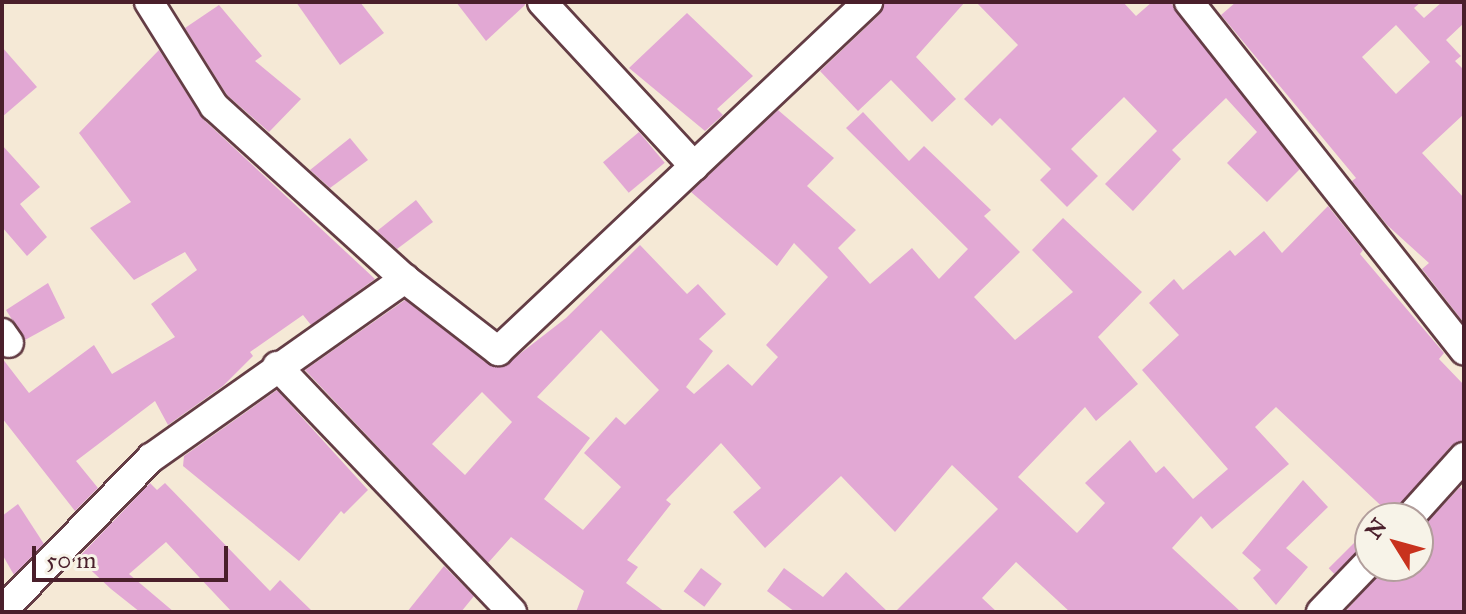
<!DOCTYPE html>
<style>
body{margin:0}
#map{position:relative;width:1466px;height:614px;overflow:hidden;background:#f5e9d6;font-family:"IM FELL Great Primer",serif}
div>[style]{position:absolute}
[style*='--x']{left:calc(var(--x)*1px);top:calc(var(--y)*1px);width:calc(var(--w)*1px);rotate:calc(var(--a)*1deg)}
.building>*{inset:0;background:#e2a8d4;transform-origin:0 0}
.roads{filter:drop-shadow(2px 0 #643d45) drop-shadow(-2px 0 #643d45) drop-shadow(0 2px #643d45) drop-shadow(0 -2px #643d45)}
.street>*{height:28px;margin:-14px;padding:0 14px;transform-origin:14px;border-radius:14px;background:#fff}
span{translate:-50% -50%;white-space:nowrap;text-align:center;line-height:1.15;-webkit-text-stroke:6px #f7f3e8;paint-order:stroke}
.frame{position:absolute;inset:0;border:4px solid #4a1f2b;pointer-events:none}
.north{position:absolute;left:1354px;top:502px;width:80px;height:80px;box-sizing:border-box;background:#f7f3e8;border:2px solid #b29e9c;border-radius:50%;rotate:307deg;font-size:22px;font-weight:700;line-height:32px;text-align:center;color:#4a1f2b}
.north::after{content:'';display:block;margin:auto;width:28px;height:36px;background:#c8321e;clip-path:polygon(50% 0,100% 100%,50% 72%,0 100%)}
.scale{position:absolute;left:32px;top:546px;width:196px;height:36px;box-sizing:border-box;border:4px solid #4a1f2b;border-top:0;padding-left:10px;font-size:24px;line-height:28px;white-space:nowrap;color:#4a1f2b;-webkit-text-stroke:6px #f7f3e8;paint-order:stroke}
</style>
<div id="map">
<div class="building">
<i style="clip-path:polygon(296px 2px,360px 2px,384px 33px,340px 65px)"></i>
<i style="clip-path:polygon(456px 2px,525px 2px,525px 5px,486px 41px)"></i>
<i style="clip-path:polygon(885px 2px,965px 2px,916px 57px,956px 99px,932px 122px,891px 80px,858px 111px,820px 71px,880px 14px)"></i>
<i style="clip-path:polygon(976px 2px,1123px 2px,1136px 16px,1152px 2px,1170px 2px,1300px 169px,1267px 202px,1227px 163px,1257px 132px,1226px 98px,1172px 150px,1181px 159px,1133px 211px,1105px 184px,1157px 131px,1124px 97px,1071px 149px,1098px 176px,1067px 207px,1040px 180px,1051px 169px,1000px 118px,992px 126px,964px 99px,1018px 45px)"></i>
<i style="clip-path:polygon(evenodd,1236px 2px,1421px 2px,1414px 8px,1424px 18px,1442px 2px,1464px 2px,1464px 23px,1446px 40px,1461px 56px,1455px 61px,1464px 70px,1464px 114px,1422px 153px,1464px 198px,1464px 323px,1422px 269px,1429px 263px,1387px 225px,1352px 181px,1356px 178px,1221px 15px,1236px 2px,1396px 25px,1430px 62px,1396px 94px,1362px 57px,1396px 25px)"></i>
<i style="clip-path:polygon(219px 5px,262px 56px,255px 61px,301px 99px,269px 132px,227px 95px,185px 28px)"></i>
<i style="clip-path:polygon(687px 13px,753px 76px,717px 109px,723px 115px,705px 131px,629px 68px)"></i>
<i style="clip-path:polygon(2px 47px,37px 87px,2px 117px)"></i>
<i style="clip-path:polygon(159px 50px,203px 119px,375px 279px,311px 325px,303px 315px,250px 352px,253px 356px,223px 386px,168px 425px,155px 401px,76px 461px,98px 488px,75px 511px,2px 418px,2px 358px,29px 393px,94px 345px,112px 374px,175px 337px,151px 304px,197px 270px,185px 252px,134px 280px,90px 228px,131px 202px,79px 133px)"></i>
<i style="clip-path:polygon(evenodd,778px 110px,834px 158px,807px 186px,856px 230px,838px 248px,870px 284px,912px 248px,939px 279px,968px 249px,846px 128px,863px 112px,909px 161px,924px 146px,991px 210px,984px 216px,1020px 252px,974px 297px,1015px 340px,1073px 292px,1032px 250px,1063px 218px,1142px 292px,1098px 337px,1138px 384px,1096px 421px,1085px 407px,1018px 477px,1077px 533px,1105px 503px,1085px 483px,1130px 440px,1156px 473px,1164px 466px,1193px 499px,1228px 469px,1142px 370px,1179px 335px,1149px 303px,1174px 279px,1183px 290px,1230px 250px,1235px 256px,1264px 231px,1282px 253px,1328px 206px,1363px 250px,1360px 254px,1444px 353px,1439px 359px,1464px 385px,1464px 440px,1451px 446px,1392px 516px,1276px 407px,1255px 427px,1289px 464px,1212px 529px,1201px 516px,1172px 548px,1241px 612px,1070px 612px,1016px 562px,982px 598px,997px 612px,895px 612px,998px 509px,952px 465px,895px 532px,841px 476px,765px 548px,733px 512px,761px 488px,721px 443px,666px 500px,671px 504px,627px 560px,638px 567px,626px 583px,665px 612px,576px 612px,584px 591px,511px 537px,488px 563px,305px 370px,405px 300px,488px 364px,503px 367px,566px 318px,640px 245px,687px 294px,698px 284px,726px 314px,699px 339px,713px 351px,686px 387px,694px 394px,728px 364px,752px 386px,778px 357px,766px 345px,828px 277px,794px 243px,777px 266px,691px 192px,778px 110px,601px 330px,659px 390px,625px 425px,616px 417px,584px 453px,621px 487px,583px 530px,544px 499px,590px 438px,537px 397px,601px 330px,778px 110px,482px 392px,512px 422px,465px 475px,432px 444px,482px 392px)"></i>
<i style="left:639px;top:132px;width:40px;height:47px;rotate:50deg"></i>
<i style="clip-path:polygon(350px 138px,368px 160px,330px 188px,310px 170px)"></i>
<i style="clip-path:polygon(2px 145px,40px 187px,20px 204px,47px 237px,27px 256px,2px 227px)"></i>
<i style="clip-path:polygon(416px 200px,433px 222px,397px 249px,377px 231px)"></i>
<i style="clip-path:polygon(48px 283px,65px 318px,25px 340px,6px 310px)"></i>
<i style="clip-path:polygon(277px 390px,368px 490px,344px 514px,341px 511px,299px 561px,183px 466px,184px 456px)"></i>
<i style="clip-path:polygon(1303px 480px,1328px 507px,1286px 548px,1308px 567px,1276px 605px,1253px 578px,1261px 570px,1242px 553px)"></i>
<i style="clip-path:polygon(150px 483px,157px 490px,165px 483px,270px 591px,280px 580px,313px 612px,232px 612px,166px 542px,129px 574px,174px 612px,140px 612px,111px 589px,78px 558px)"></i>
<i style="clip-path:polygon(1460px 487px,1464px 492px,1464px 612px,1345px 612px,1386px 566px,1418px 566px,1418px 532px)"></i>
<i style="clip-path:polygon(18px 504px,44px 544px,14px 575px,2px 554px,2px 516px)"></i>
<i style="left:1357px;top:540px;width:8px;height:40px;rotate:45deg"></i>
<i style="clip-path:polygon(444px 566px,474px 596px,461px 612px,407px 612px)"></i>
<i style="left:701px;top:568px;width:26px;height:29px;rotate:37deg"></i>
<i style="clip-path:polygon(784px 568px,823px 597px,846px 572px,888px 612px,795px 612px,767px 591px)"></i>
</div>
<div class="roads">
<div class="street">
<i style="--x:149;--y:2;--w:123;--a:58"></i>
<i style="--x:214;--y:106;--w:258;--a:42.2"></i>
<i style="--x:405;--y:279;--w:118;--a:37.7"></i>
<i style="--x:498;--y:351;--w:509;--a:-43.33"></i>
<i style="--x:542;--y:2;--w:224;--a:47.2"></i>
<i style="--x:1189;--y:2;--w:444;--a:51.7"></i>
<i style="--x:2;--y:333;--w:12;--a:55"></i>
<i style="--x:277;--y:366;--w:340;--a:46.3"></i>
<i style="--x:1409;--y:518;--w:82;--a:-48"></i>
<i style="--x:2;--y:611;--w:214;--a:-45.8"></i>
<i style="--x:151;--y:458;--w:311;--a:-35.2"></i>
<i style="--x:1321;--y:612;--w:71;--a:-46.1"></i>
</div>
</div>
<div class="frame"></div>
<div class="north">N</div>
<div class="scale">50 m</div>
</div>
